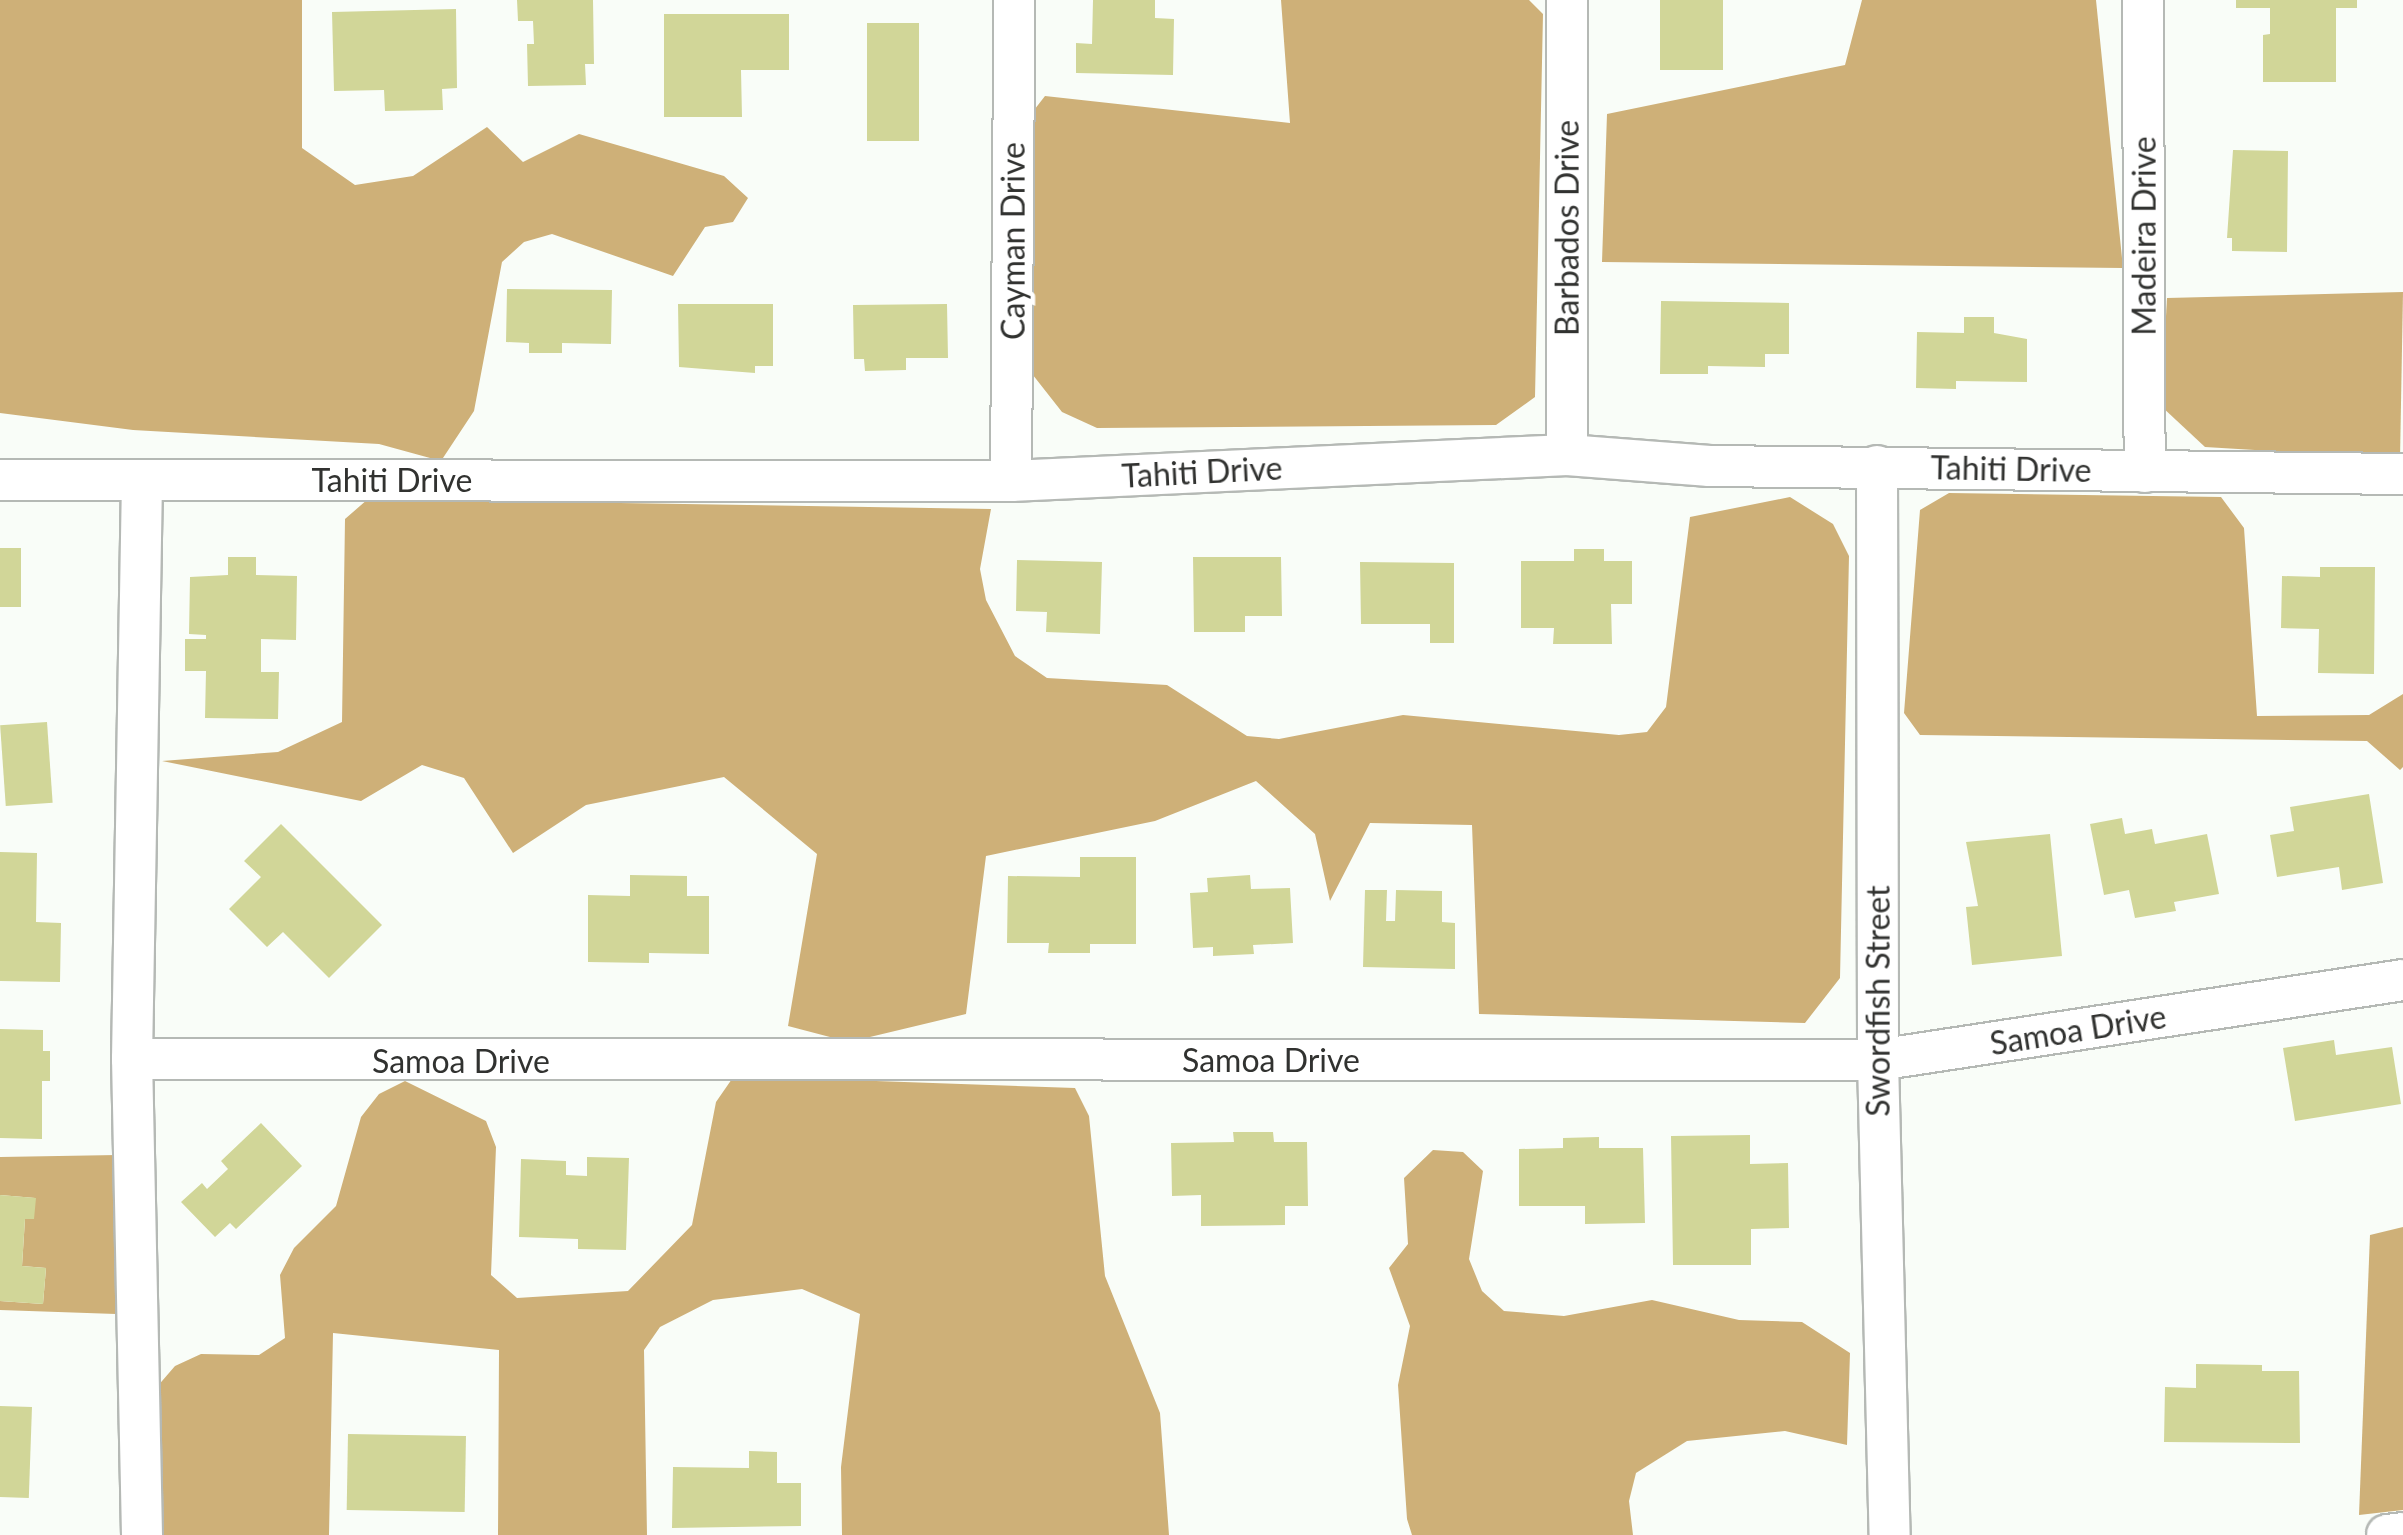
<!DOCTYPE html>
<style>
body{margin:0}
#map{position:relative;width:2403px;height:1535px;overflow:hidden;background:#f9fdf8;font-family:Lato,sans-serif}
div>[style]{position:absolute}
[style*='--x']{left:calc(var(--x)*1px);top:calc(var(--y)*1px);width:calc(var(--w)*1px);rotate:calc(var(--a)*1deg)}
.forest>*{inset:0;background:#ceb078}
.building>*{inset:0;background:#d1d698;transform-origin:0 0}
.roads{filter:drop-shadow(2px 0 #b5b9b5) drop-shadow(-2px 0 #b5b9b5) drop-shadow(0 2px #b5b9b5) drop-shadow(0 -2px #b5b9b5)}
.minor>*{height:40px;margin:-20px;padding:0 20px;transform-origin:20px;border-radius:20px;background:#fff}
span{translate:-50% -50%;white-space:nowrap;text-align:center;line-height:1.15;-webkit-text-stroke:9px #fff;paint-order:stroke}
.street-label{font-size:32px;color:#313230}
</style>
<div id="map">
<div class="forest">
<i style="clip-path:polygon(0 0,302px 0,302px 148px,355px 185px,413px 176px,487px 127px,523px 162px,579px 134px,724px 176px,748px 198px,733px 222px,705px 227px,673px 276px,552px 234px,524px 242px,502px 262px,474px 411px,441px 461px,379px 444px,133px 430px,0 413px)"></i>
<i style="clip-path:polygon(1281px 0,1529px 0,1543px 14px,1535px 397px,1496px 425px,1097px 428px,1062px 412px,1029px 370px,1024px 123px,1045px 96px,1290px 123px)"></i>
<i style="clip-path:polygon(1862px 0,2096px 0,2123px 268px,1602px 262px,1607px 114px,1845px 65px)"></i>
<i style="clip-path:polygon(2403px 292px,2400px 459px,2205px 447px,2161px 406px,2167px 298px)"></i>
<i style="clip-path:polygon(1949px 493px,2221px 497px,2244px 528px,2257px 716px,2369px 715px,2403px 694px,2403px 767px,2400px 770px,2367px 741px,1920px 735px,1904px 713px,1920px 510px)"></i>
<i style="clip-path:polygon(1790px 497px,1833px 524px,1849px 556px,1840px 978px,1805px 1023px,1479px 1014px,1472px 825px,1370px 823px,1330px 901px,1315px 834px,1256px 781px,1155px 821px,986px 856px,966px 1014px,849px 1042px,788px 1026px,817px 854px,724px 777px,586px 805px,513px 853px,464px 778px,422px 765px,361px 801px,162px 761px,278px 752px,342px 722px,345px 519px,368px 499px,991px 509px,980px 569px,986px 600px,1015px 656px,1047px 678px,1167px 685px,1247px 736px,1279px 739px,1403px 715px,1619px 735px,1647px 732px,1666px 707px,1690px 517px)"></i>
<i style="clip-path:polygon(734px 1076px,1075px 1088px,1089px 1116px,1105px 1276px,1160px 1413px,1169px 1535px,842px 1535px,841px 1467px,860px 1314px,802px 1289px,713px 1300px,660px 1327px,644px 1350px,647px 1535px,498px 1535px,499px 1350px,333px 1333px,329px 1535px,157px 1535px,156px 1388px,175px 1366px,201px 1354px,259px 1355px,285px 1338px,280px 1275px,294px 1248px,336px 1206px,361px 1117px,379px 1094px,405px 1081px,486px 1121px,496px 1147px,491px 1275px,517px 1298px,628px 1291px,692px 1225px,716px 1102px)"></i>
<i style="clip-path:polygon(1433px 1150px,1463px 1152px,1483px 1171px,1469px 1259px,1482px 1291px,1504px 1311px,1564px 1316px,1652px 1300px,1739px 1320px,1802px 1322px,1850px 1353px,1847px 1445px,1785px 1431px,1687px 1441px,1636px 1473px,1629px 1501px,1633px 1535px,1412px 1535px,1407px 1519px,1398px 1385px,1410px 1326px,1389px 1268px,1408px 1244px,1404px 1178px)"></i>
<i style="clip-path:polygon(117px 1155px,116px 1314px,0 1310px,0 1301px,43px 1304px,46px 1268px,22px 1266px,25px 1219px,35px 1198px,0 1195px,0 1157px)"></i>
<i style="clip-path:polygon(2403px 1227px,2403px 1510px,2359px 1515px,2370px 1235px)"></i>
</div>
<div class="building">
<i style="clip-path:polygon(517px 0,593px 0,594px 64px,585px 64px,586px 85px,528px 86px,527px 44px,534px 44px,533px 21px,518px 21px)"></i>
<i style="clip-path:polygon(1093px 0,1155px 0,1155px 18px,1174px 19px,1173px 75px,1076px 73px,1076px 43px,1092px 44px)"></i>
<i style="left:1660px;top:0;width:63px;height:70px"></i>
<i style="clip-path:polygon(2236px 0,2357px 0,2357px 8px,2336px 8px,2336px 82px,2263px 82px,2263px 35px,2270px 34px,2270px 8px,2236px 8px)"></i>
<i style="clip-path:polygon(456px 9px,457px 88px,442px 89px,443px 110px,385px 111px,384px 90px,334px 91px,332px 12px)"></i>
<i style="clip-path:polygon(664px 14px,789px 14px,789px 70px,741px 70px,742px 117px,664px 117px)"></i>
<i style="left:867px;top:23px;width:52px;height:118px"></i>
<i style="clip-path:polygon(2233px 150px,2288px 151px,2287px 252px,2232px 251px,2232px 238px,2227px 238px)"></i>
<i style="clip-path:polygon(507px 289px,612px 290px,611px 344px,562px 343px,562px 353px,529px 353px,529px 343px,506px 342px)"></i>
<i style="clip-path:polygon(1661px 301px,1789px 303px,1789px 354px,1765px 354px,1765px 367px,1708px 366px,1708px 374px,1660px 374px)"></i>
<i style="clip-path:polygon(678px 304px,773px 304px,773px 366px,755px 366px,755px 373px,679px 367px)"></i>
<i style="clip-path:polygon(947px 304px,948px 358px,906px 358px,906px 370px,865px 371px,864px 359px,854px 359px,853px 305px)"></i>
<i style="clip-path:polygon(1964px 317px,1994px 317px,1994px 333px,2027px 339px,2027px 382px,1956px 381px,1956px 389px,1916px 388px,1917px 332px,1964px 333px)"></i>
<i style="left:0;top:548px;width:21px;height:59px"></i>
<i style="clip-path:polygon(1574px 549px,1604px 549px,1604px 561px,1632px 561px,1632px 604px,1611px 604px,1612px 644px,1553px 644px,1554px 628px,1521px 628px,1521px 561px,1574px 561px)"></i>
<i style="clip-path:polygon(228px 557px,256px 557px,256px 575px,297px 576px,296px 640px,261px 639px,261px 672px,279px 672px,278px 719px,205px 718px,206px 671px,185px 671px,185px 639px,206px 639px,206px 635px,189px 634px,190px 577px,228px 575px)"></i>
<i style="clip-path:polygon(1193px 557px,1281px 557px,1282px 616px,1245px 616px,1245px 632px,1194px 632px)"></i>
<i style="clip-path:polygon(1017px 560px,1102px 562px,1100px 634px,1046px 632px,1047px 612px,1016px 611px)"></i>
<i style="clip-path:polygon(1360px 562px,1454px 563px,1454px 643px,1430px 643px,1430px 624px,1361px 624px)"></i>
<i style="clip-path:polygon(2320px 567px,2375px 567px,2374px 674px,2318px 673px,2319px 629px,2281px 628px,2282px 576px,2320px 577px)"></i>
<i style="left:47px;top:722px;width:81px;height:47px;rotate:86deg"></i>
<i style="clip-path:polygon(2369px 794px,2383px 883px,2342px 890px,2339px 867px,2277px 877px,2270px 835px,2294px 831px,2290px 807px)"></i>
<i style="clip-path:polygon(2122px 818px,2125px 834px,2152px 829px,2155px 844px,2207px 834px,2219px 894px,2174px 902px,2176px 911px,2135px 918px,2129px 890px,2104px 895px,2090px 824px)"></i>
<i style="clip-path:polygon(281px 824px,382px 925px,329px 978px,283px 932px,267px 947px,229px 909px,261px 877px,244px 861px)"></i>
<i style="clip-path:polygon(2050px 834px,2062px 956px,1972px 965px,1966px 907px,1978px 906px,1966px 842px)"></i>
<i style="clip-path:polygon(0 852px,37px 853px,36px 922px,61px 923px,60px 982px,0 981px)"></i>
<i style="clip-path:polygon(1080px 857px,1136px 857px,1136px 944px,1090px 944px,1090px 953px,1048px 953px,1049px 943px,1007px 943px,1008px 876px,1080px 877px)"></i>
<i style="clip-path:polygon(630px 875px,687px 876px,687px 896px,709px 896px,709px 954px,649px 953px,649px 963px,588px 962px,588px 895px,630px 896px)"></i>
<i style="clip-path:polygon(1250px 875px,1251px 889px,1290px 888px,1293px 943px,1253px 945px,1254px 954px,1213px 956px,1213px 947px,1193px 948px,1190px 893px,1208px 892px,1207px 878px)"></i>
<i style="clip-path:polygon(1365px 890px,1387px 890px,1386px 921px,1395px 921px,1396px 890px,1442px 891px,1442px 922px,1455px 923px,1455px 969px,1363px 967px)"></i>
<i style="clip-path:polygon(0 1029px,43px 1030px,43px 1051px,50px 1051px,50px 1081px,42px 1081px,42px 1139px,0 1138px)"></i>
<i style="clip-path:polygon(2334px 1040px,2336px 1055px,2392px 1047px,2401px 1104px,2295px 1121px,2283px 1048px)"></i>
<i style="clip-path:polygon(261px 1123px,302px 1166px,236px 1229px,230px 1223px,215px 1237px,181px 1202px,202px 1183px,207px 1189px,228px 1169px,221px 1161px)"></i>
<i style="clip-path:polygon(1233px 1132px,1273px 1132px,1274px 1142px,1307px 1142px,1308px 1206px,1285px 1206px,1285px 1225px,1201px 1226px,1201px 1195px,1172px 1196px,1171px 1143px,1234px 1142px)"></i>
<i style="clip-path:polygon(1750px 1135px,1750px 1164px,1788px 1163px,1789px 1228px,1751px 1229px,1751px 1265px,1673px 1265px,1671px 1136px)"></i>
<i style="clip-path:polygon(1599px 1137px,1599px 1148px,1643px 1148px,1645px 1223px,1585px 1224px,1585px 1206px,1519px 1206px,1519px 1149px,1563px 1148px,1563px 1138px)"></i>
<i style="clip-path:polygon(587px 1157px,629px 1158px,626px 1250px,578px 1249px,578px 1239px,519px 1237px,521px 1159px,566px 1161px,566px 1175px,587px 1176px)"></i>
<i style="clip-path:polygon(0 1195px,36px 1198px,34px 1219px,25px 1219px,22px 1266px,46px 1268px,43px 1304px,0 1301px)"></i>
<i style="clip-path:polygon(2196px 1364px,2262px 1365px,2262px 1371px,2299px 1371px,2300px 1443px,2164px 1442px,2165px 1387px,2196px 1388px)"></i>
<i style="left:0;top:1406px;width:32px;height:91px;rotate:2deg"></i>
<i style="left:348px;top:1434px;width:118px;height:76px;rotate:1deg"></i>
<i style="clip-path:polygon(749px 1451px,777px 1452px,777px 1483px,801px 1483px,801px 1526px,672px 1528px,673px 1467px,749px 1468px)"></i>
</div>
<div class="roads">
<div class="minor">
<i style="--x:2143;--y:0;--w:472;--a:89.8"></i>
<i style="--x:1567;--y:455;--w:455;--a:-90"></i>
<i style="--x:1877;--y:466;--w:594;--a:89.9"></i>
<i style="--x:1878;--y:1060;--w:475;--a:88.6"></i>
<i style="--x:0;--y:480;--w:1011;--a:0.06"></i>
<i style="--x:1011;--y:481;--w:557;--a:-2.68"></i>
<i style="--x:1567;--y:455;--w:143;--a:4.4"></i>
<i style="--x:1710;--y:466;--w:693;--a:0.66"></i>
<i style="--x:1011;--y:481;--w:481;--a:-89.6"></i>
<i style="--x:132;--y:1059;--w:1746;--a:0.03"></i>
<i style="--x:1878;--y:1060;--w:531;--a:-8.66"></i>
<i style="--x:142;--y:1535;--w:476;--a:-91.2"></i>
<i style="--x:132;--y:1059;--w:579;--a:-89.01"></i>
<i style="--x:2387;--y:1535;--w:16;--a:-7"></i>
</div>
</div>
<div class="street-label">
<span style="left:1567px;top:228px;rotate:-90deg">Barbados Drive</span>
<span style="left:2144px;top:236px;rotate:-90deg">Madeira Drive</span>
<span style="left:1013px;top:241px;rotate:-90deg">Cayman Drive</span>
<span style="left:2011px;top:469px;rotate:1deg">Tahiti Drive</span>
<span style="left:1202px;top:472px;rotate:-3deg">Tahiti Drive</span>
<span style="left:392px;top:480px">Tahiti Drive</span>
<span style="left:1878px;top:1001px;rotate:-90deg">Swordfish Street</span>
<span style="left:2078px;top:1030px;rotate:-9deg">Samoa Drive</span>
<span style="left:1271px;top:1060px">Samoa Drive</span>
<span style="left:461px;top:1061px">Samoa Drive</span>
</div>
</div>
